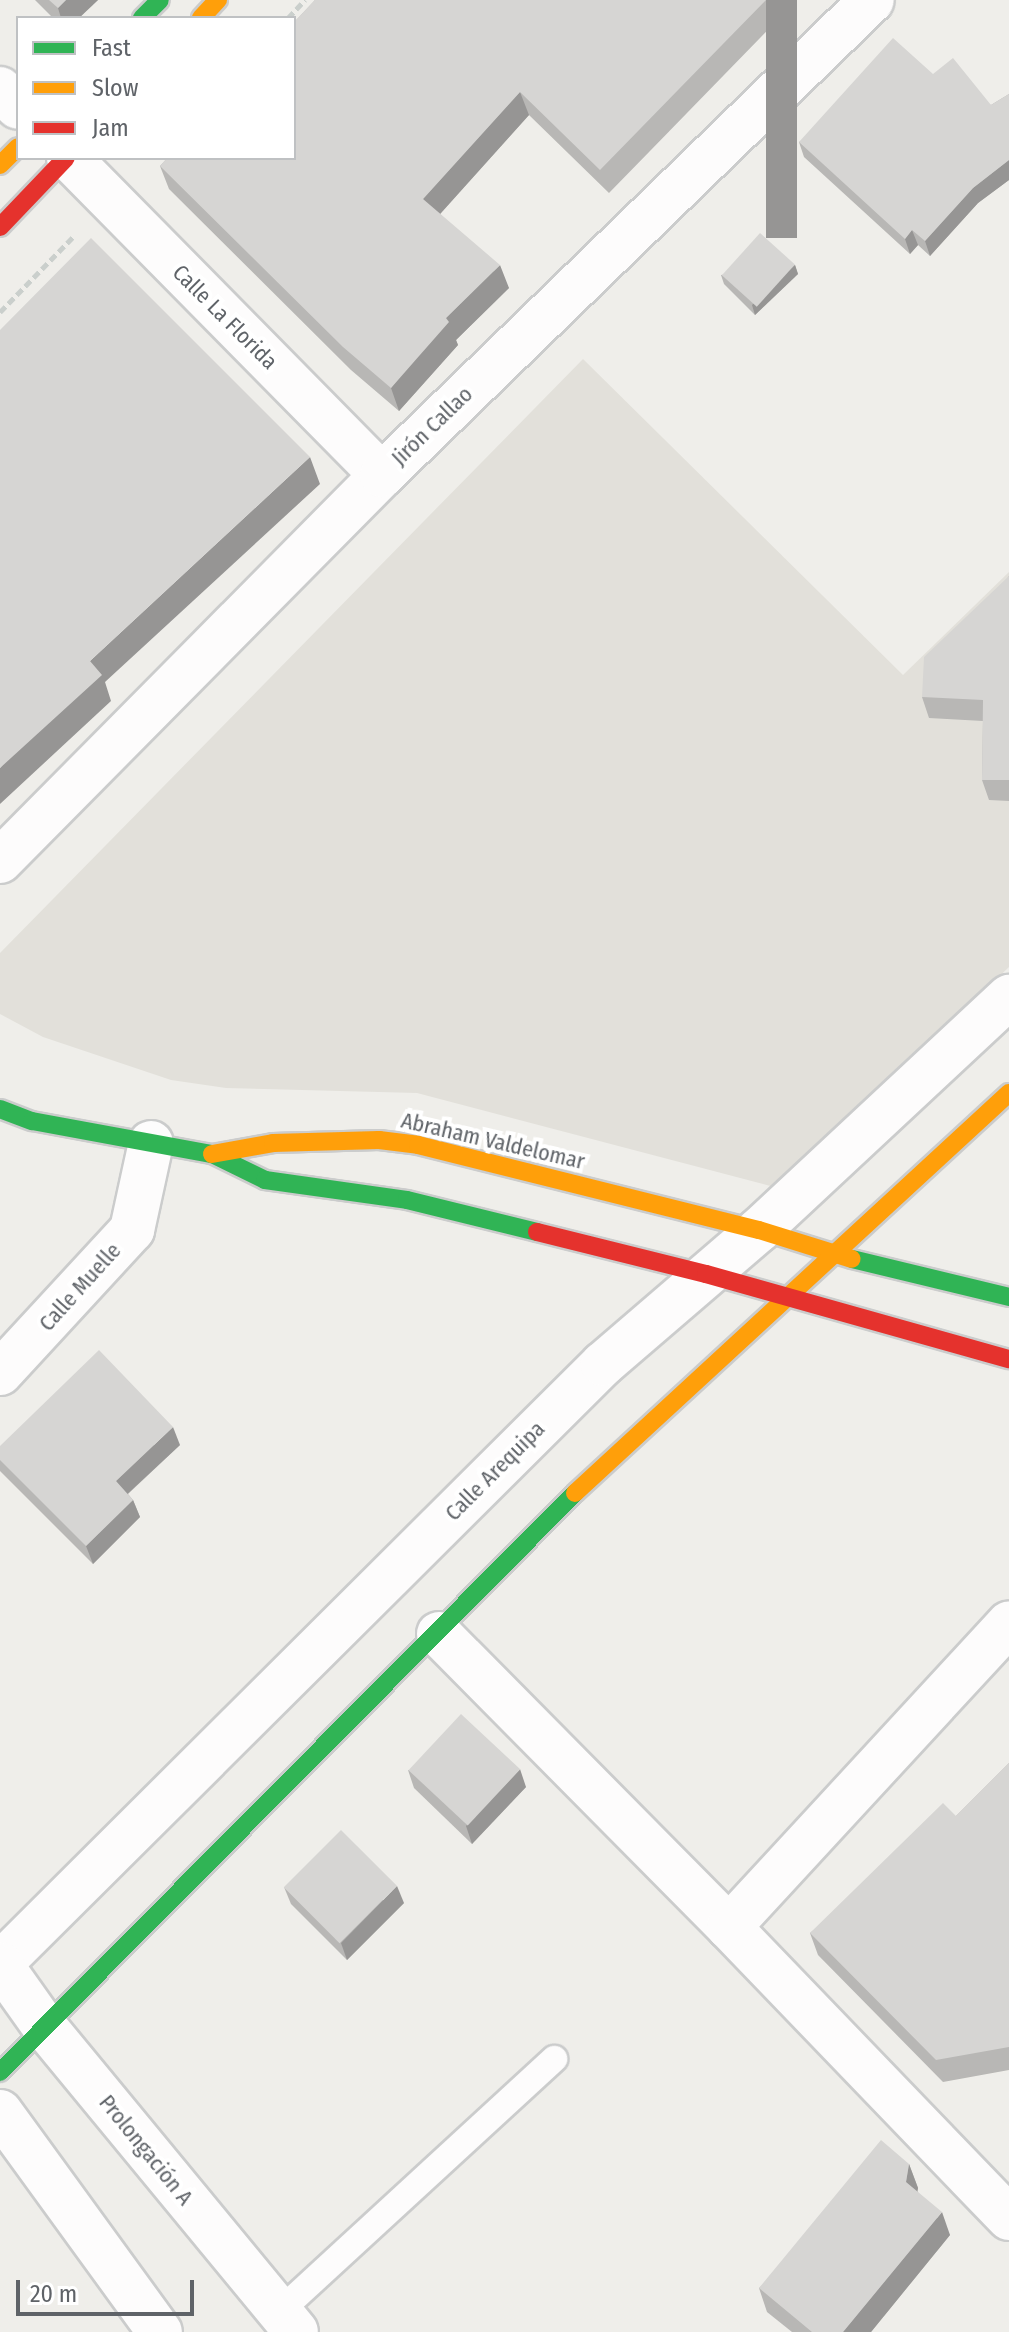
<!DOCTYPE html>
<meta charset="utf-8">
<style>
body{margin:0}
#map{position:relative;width:1009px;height:2332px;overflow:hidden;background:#efeeea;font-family:"Fira Sans Condensed",sans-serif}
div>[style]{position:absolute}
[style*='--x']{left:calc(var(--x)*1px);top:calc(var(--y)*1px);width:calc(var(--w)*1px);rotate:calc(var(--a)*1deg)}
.education>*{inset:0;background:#e2e0da}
.path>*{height:5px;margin-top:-2.5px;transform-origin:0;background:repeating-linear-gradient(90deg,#cacfcc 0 8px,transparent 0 12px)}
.roads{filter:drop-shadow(2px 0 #cbcccc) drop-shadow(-2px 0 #cbcccc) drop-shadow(0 2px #cbcccc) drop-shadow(0 -2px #cbcccc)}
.lane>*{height:26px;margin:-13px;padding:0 13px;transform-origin:13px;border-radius:13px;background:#fdfcfc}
.street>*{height:44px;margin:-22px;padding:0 22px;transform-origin:22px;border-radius:22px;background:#fdfcfc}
.fast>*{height:18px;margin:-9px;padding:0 9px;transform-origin:9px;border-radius:9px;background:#30b455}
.slow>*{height:18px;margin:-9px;padding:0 9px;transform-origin:9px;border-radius:9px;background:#ff9f0a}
.jam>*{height:18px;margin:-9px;padding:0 9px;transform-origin:9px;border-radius:9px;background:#e5322d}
.wall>*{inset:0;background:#b8b7b5}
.shaded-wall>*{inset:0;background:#969594;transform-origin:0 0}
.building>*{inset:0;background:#d6d5d3;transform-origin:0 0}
span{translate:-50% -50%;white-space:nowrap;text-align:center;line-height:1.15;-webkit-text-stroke:8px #fff;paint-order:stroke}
.street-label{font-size:22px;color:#5f6368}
.legend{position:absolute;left:16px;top:16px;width:280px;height:144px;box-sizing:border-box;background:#fff;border:2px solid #bfc1c3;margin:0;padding:10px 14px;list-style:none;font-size:24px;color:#5f6368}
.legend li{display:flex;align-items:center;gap:16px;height:40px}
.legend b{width:40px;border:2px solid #bfc1c3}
.scale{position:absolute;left:16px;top:2280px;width:178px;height:36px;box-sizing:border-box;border:4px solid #5f6368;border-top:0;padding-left:10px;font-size:24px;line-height:28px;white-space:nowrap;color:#5f6368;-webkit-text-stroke:6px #fff;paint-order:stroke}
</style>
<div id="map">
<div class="education">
<i style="clip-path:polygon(583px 359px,903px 675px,1009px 572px,1009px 967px,778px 1188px,417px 1093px,226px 1088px,171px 1080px,43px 1037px,0 1014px,0 953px)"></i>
</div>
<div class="path">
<i style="--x:288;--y:18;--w:25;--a:-47"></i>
<i style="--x:0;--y:312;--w:106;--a:-45.8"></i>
</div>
<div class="roads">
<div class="lane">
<i style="--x:279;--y:2312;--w:374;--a:-42.6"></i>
</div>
<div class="street">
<i style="--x:0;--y:89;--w:25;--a:45"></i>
<i style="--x:69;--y:158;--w:445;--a:45.4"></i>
<i style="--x:0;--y:861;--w:543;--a:-45.3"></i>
<i style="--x:382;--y:475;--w:682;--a:-44.11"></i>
<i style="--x:0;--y:1373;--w:195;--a:-47.3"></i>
<i style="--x:132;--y:1230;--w:89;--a:-77.7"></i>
<i style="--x:439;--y:1634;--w:412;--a:45.3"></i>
<i style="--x:729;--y:1927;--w:404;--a:46.1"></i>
<i style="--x:729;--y:1927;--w:413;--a:-47.3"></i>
<i style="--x:0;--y:1964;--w:851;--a:-44.86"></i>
<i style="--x:603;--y:1364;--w:206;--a:-40.7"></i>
<i style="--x:759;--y:1230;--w:342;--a:-43"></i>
<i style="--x:0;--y:1964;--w:76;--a:54.6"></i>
<i style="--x:44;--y:2026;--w:396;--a:50.5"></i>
<i style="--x:0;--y:2112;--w:272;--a:54"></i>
</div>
<div class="fast">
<i style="--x:142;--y:18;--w:25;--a:-45"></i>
<i style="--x:0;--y:1109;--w:34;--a:21"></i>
<i style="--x:32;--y:1121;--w:183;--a:10.4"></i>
<i style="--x:212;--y:1154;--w:59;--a:26.1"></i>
<i style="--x:265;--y:1180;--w:143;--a:8"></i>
<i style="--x:407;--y:1200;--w:134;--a:13.8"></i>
<i style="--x:852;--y:1259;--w:162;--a:13.6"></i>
<i style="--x:0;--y:2072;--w:816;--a:-45.2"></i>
</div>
<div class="slow">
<i style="--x:201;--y:18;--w:25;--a:-47"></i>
<i style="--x:0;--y:165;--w:25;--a:-45"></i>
<i style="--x:212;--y:1154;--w:62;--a:-10.2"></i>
<i style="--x:273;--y:1143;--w:106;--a:-1.6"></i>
<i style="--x:379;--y:1140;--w:39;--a:7"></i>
<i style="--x:418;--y:1145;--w:351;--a:14"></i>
<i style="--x:759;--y:1230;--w:97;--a:17.3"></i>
<i style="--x:575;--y:1493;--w:590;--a:-42.67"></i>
</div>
<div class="jam">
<i style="--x:0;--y:227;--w:95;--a:-46.3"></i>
<i style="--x:537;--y:1232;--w:174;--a:14"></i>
<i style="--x:706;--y:1274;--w:315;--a:15.7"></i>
</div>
</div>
<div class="wall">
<i style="clip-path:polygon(35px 0,98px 0,79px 18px,53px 18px)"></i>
<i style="clip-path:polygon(315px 0,797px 0,609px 193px,529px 115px,440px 214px,509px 288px,456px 340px,458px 345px,399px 411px,351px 370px,169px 189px,160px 166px)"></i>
<i style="clip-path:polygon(933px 74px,991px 105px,1009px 94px,1009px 180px,978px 203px,930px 256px,918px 245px,910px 254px,804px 157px,799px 142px)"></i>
<i style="clip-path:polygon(795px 265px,798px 274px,755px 315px,724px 284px,721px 275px)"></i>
<i style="clip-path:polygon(1009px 576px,1009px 801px,989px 800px,982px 780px,983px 721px,929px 718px,922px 697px)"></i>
<i style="clip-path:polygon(180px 1445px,128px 1494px,133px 1500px,140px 1517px,93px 1564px,0 1471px,0 1446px)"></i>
<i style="clip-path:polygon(1009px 1763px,1009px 2070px,943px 2082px,818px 1955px,810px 1933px,956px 1816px)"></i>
<i style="clip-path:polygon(408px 1770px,526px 1787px,472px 1844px,414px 1788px)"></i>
<i style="clip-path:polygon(284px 1887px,404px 1903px,347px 1960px,291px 1904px)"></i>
<i style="clip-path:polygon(909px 2164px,918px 2188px,917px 2191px,950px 2235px,871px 2332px,792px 2332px,767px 2312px,759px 2288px)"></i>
</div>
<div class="shaded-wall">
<i style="clip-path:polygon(66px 0,98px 0,79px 18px,61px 18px,58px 8px)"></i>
<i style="left:766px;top:0;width:31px;height:238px"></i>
<i style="clip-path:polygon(520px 92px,529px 115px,432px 223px,423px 199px)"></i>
<i style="clip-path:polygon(1009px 160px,1009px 180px,978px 203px,930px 256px,925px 241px,973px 188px)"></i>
<i style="clip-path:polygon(912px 230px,918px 245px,910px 254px,905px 239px)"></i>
<i style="clip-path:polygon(500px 265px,509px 288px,456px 340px,458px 345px,399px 411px,391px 388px,446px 318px)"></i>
<i style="clip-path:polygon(795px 265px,798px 274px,755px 315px,752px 305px)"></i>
<i style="clip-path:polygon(310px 457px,320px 484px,105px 682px,111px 701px,0 804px,0 768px,90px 661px)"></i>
<i style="clip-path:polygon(173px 1427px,180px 1445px,122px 1499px,116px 1481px)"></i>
<i style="clip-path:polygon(133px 1500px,140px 1517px,93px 1564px,86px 1546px)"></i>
<i style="clip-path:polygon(520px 1769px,526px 1787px,472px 1844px,466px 1826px)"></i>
<i style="clip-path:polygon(397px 1886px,404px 1903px,347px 1960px,341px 1943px)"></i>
<i style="clip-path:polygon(909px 2164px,918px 2188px,915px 2206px,906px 2182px)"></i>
<i style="clip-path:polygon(942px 2212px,950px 2235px,871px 2332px,843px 2332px)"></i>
</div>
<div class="building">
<i style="clip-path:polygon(49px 0,66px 0,58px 8px)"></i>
<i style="clip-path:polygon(315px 0,766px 0,600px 170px,520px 92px,423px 199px,500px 265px,446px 318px,449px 322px,391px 388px,343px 347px,160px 166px,167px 158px,294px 158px,294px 22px)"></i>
<i style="clip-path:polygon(893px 38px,933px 74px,953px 58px,991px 105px,1009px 94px,1009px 160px,973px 188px,925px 241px,912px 230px,905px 239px,799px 142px)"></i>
<i style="left:760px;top:233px;width:47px;height:57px;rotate:42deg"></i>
<i style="clip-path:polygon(91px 238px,310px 457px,90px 661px,102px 675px,0 768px,0 330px)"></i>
<i style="clip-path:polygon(1009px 576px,1009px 780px,982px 780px,983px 700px,922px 697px,924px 657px)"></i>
<i style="clip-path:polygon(99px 1350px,173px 1427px,116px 1481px,133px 1500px,86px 1546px,0 1460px,0 1446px)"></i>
<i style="left:461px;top:1714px;width:81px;height:77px;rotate:43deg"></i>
<i style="clip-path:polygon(1009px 1763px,1009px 2047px,936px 2060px,810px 1933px,943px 1803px,956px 1816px)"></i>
<i style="left:341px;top:1830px;width:79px;height:81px;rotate:45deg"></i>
<i style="clip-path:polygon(881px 2140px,909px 2164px,906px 2182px,942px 2212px,843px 2332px,812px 2332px,759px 2288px)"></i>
</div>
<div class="street-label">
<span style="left:225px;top:317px;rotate:45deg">Calle La Florida</span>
<span style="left:432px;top:426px;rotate:-44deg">Jirón Callao</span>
<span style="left:493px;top:1141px;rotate:13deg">Abraham Valdelomar</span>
<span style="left:80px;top:1287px;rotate:-48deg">Calle Muelle</span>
<span style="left:495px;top:1471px;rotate:-45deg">Calle Arequipa</span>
<span style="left:146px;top:2150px;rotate:51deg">Prolongación A</span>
</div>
<ul class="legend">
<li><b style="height:10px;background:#30b455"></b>Fast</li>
<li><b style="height:10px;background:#ff9f0a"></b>Slow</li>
<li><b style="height:10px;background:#e5322d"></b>Jam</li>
</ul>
<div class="scale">20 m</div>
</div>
